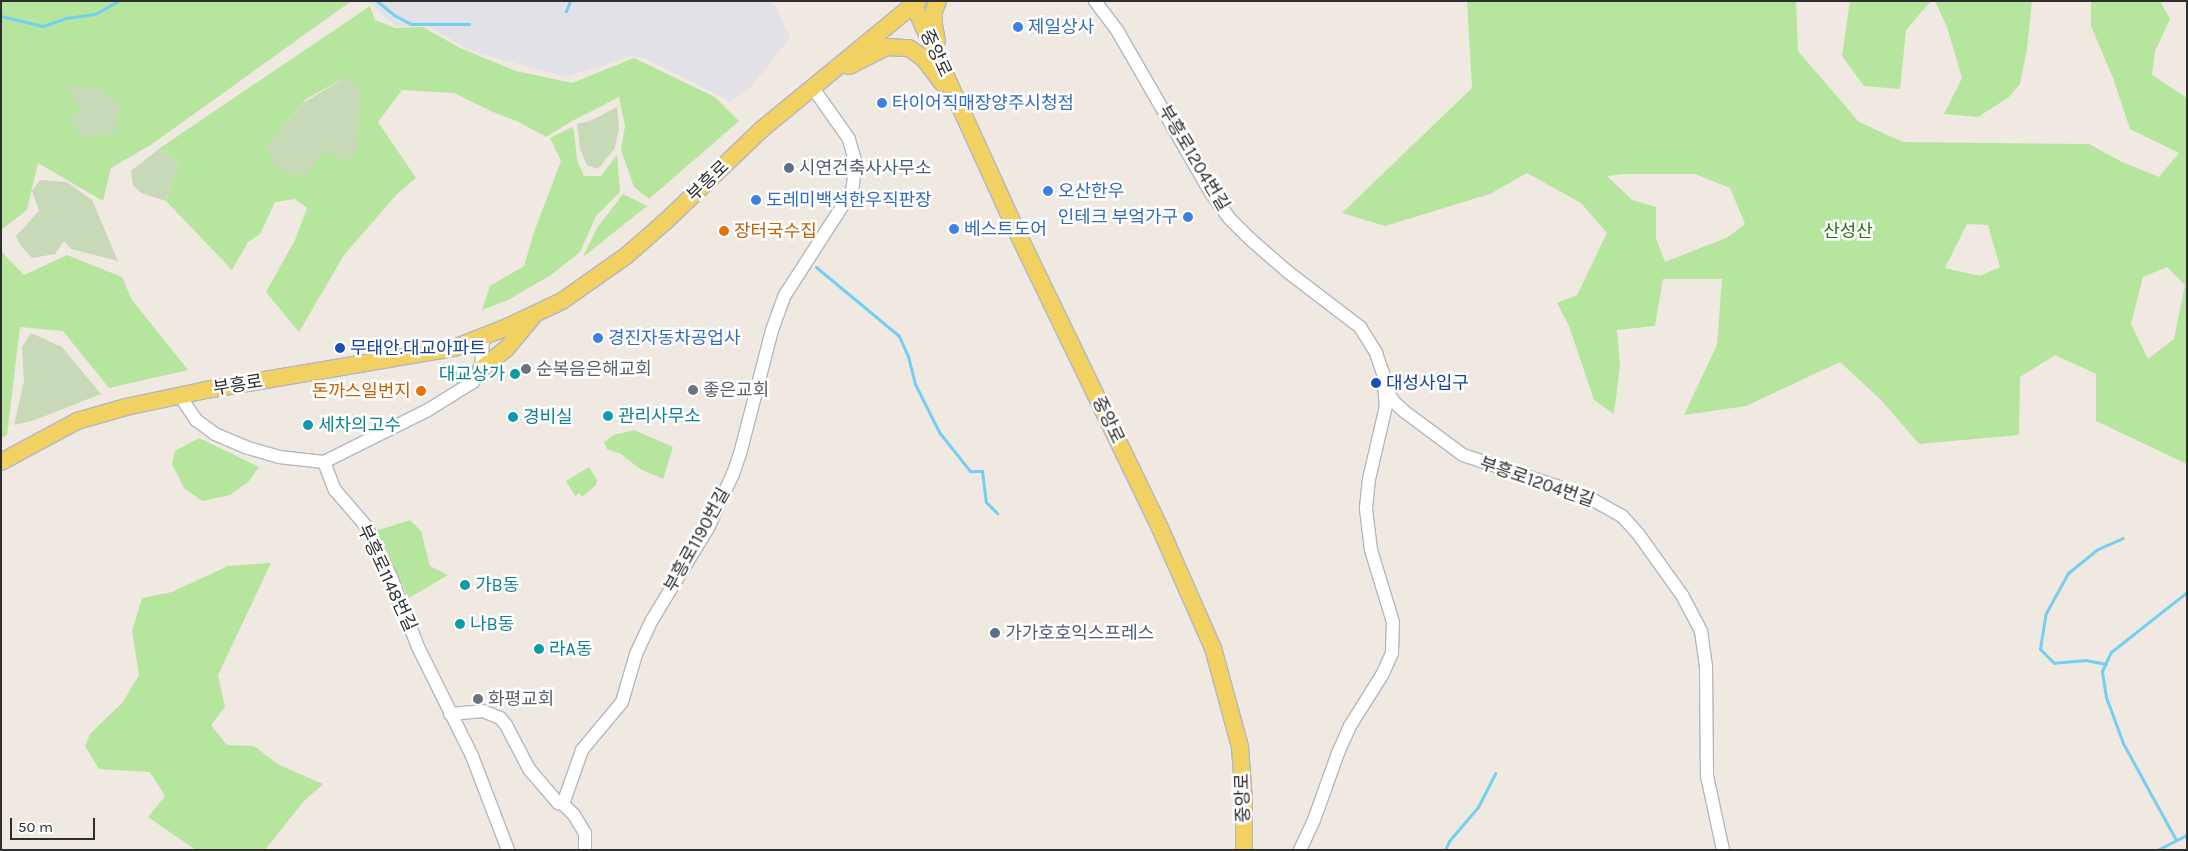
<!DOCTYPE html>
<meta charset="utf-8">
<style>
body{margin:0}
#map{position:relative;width:2188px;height:851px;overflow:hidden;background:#efe9e1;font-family:Karla,"Noto Sans KR",sans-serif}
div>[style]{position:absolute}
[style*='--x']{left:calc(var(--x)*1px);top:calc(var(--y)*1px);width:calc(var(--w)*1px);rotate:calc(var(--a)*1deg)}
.industrial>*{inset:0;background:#e3e1e8}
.green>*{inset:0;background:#b6e59e}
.cemetery>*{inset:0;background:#c8d9b8}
.stream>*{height:3px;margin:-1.5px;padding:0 1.5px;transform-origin:1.5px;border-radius:1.5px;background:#75cff0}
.roads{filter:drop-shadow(1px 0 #b4b7c1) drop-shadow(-1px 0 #b4b7c1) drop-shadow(0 1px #b4b7c1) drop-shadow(0 -1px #b4b7c1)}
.minor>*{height:12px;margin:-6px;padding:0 6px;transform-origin:6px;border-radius:6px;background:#fff}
.major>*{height:16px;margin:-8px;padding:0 8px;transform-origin:8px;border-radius:8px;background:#f2d163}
.dots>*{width:14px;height:14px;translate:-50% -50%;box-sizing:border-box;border:2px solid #fff;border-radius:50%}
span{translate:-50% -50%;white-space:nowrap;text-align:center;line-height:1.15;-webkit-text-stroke:5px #fff;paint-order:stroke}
.shop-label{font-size:18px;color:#366cbe}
.left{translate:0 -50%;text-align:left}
.right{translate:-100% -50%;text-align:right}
.street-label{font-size:18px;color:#2e2e2e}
.service-label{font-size:18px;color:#4e5e75}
.food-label{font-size:18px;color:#c56008}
.park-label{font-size:18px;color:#2c6e1b}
.transit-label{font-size:18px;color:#164399}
.worship-label{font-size:18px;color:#5b616d}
.culture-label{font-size:18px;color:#0d838f}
.frame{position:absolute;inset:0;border:2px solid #2e2e2e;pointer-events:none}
.scale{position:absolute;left:10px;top:818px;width:85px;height:22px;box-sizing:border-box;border:2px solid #2e2e2e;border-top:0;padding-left:6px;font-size:15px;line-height:18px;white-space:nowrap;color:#2e2e2e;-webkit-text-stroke:4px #fff;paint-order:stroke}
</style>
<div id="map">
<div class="industrial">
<i style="clip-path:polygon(367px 1px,768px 1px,777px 8px,790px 38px,752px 86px,730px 101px,644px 58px,631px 56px,566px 77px,472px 51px,425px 25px,396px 26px)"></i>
</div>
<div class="green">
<i style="clip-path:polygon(1px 1px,349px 1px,350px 2px,152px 144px,111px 168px,103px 201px,38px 163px,27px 210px,1px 230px)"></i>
<i style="clip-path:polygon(evenodd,1467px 1px,1796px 1px,1798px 51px,1859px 122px,1903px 142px,2089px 144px,2124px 163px,2159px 177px,2179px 153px,2130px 129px,2113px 78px,2091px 26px,2091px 1px,2160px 1px,2170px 19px,2155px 51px,2152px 75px,2187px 98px,2187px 464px,2096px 421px,2096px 374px,2055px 355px,2020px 377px,2019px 435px,1919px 444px,1881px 400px,1840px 362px,1746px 406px,1684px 415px,1717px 345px,1722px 279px,1663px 279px,1655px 326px,1617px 330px,1620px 366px,1614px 414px,1594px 400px,1569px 326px,1557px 303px,1577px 295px,1607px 233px,1581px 203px,1527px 173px,1490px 194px,1385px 226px,1342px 213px,1472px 88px,1467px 1px,1624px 174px,1695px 174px,1730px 188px,1745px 224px,1728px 237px,1665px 262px,1656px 238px,1656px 207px,1632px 200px,1607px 176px,1624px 174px,1467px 1px,1967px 224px,1988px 225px,2000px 267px,1980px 276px,1945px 268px,1967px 224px,1467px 1px,2167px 267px,2185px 285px,2174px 339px,2148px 359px,2131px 324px,2143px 277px,2167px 267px)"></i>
<i style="clip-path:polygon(1850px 1px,1931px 1px,1906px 30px,1900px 89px,1864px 86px,1842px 56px)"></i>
<i style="clip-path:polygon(1935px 1px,2032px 1px,2027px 49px,2020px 84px,2009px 97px,1978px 117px,1944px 114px,1962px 78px,1947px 27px)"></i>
<i style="clip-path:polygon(evenodd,370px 6px,375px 20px,395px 28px,423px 27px,460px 48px,516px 71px,572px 83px,634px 58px,715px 97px,739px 121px,649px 199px,634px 187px,621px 150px,625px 126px,619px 97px,572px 121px,546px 137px,517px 121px,493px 112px,454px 93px,402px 90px,378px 122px,416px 178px,397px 194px,344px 255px,299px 332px,266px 292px,295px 240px,307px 208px,295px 199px,275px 202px,260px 234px,248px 242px,232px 270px,166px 201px,179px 163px,160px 148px,370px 6px,348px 76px,346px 161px,324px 150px,266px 148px,306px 99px,348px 76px)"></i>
<i style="clip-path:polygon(572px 127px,574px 131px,577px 160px,584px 176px,601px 176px,617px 155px,620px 192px,596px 216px,580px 252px,551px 275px,508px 300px,482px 310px,490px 286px,524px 266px,534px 232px,561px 161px,550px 138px)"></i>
<i style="clip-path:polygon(623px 194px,647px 206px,583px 257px,597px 228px)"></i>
<i style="clip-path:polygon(1px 251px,24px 275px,67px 255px,122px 277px,132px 300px,188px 370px,109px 388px,63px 331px,20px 327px,7px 435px,1px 438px)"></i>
<i style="clip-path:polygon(463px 364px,466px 379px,456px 387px,448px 370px)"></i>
<i style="clip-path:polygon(634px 430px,673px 447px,663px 479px,640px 469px,621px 454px,607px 449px,604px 442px,614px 435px)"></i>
<i style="clip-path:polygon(199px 438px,259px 467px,249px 481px,230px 495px,202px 501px,184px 488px,172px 464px,175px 451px)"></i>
<i style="clip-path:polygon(589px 467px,597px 480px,596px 485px,582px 497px,580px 493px,575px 496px,566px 481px)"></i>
<i style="clip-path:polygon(410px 520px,421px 531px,430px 566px,448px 575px,409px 598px,376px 531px)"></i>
<i style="clip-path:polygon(271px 563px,218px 675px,225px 707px,211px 725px,227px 745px,254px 746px,279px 765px,323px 784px,303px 802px,265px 850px,196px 850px,148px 817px,165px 796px,150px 772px,99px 769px,85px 746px,90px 734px,123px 702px,139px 675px,132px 631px,142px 598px,172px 592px,228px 566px)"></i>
</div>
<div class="cemetery">
<i style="clip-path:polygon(348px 76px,362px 92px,356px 153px,346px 161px,324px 151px,305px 176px,279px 171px,266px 148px,303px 103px)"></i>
<i style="clip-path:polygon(68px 86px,97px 87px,121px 105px,115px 133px,102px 136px,80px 136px,70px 118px,81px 111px)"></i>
<i style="clip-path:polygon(617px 107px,619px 129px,615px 148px,598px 169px,587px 165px,580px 149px,577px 124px,590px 121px)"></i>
<i style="clip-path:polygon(160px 148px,179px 163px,166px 201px,141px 193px,133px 185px,131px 171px)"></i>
<i style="clip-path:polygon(40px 180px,67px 182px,92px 200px,118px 261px,71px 249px,64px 241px,55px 254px,32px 258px,21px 246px,16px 236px,39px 211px,32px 191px)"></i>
<i style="clip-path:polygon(31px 333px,62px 347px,101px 394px,35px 420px,14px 425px,24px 381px,22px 347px)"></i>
</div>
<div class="stream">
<i style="--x:377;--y:1;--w:22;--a:39"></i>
<i style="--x:394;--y:15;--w:19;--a:28"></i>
<i style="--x:411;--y:24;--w:58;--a:0"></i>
<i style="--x:566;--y:11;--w:11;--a:-68"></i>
<i style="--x:1;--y:16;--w:43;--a:13.4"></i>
<i style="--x:43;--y:26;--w:24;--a:-19"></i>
<i style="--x:66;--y:18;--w:29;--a:-8"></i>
<i style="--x:95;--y:14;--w:26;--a:-29"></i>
<i style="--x:816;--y:267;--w:108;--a:39.7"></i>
<i style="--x:899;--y:336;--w:22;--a:66"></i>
<i style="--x:908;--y:356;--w:29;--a:76"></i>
<i style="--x:915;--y:384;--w:54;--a:63.4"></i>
<i style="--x:939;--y:432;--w:50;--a:51.5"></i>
<i style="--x:970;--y:471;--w:12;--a:0"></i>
<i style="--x:982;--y:471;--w:31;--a:83"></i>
<i style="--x:986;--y:502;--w:16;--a:45"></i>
<i style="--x:2106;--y:664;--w:20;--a:-169"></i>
<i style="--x:2086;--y:660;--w:32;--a:175"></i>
<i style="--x:2054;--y:663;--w:20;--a:-135"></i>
<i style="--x:2040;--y:649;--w:36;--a:-81"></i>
<i style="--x:2046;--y:613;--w:46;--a:-61.2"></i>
<i style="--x:2068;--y:573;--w:38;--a:-39"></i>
<i style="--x:2098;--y:549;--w:27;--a:-24"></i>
<i style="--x:2176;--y:840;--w:111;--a:-118.7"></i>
<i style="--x:2123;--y:743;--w:49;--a:-110.3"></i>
<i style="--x:2106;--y:697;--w:26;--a:-99"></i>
<i style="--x:2102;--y:671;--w:21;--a:-65"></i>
<i style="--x:2111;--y:652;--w:97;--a:-38.3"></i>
<i style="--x:1445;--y:850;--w:10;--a:-66"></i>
<i style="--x:1449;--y:841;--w:45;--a:-49.5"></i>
<i style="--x:1478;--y:807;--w:38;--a:-63"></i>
<i style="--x:2157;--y:850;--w:34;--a:-27"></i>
</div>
<div class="roads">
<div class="minor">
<i style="--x:1095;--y:1;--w:39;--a:53"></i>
<i style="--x:1118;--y:32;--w:186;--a:60"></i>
<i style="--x:1211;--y:193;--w:32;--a:54"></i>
<i style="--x:1230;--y:219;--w:28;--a:45"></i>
<i style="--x:1250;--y:239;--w:50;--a:41"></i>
<i style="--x:1288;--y:272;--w:91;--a:37.4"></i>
<i style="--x:1360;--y:327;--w:31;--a:58"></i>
<i style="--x:1376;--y:353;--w:21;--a:71"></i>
<i style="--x:1383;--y:373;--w:33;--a:85"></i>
<i style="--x:1386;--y:406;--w:75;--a:103.1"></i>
<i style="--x:1369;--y:479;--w:30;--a:96"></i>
<i style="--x:1366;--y:509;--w:41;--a:83"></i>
<i style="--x:1371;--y:550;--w:75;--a:73"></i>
<i style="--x:1393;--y:622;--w:31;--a:92"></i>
<i style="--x:1392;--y:653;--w:24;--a:114"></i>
<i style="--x:1382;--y:675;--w:60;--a:122.1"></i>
<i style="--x:1350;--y:726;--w:30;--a:114"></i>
<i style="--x:1338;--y:753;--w:71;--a:109.7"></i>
<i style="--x:1314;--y:820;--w:33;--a:115"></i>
<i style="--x:1386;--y:389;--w:14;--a:60"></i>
<i style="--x:1393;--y:401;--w:16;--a:43"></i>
<i style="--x:1405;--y:412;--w:72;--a:36.6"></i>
<i style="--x:1463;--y:455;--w:130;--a:18.4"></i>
<i style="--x:1586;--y:496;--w:41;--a:29.1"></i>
<i style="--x:1622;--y:516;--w:25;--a:48"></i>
<i style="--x:1639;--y:535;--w:74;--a:54.4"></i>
<i style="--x:1682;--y:595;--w:41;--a:62.2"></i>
<i style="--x:1701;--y:631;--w:36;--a:82"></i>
<i style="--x:1706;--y:667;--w:109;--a:89.5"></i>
<i style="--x:1707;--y:776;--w:76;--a:77.8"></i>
<i style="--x:180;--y:396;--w:29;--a:56"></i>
<i style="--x:196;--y:420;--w:24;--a:36"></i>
<i style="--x:215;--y:434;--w:33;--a:23"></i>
<i style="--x:245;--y:447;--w:35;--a:16"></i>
<i style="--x:279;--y:457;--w:45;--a:6.3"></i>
<i style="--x:324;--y:462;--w:30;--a:69"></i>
<i style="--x:335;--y:490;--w:48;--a:49.3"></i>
<i style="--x:366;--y:526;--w:57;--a:63.9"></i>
<i style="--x:391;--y:577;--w:75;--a:68.9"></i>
<i style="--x:418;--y:647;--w:122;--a:63.6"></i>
<i style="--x:472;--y:756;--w:101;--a:69"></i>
<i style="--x:324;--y:462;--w:116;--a:-26.6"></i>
<i style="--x:428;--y:410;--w:53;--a:-31.9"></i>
<i style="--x:473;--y:382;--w:15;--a:-58"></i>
<i style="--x:481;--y:369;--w:32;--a:-86"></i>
<i style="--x:450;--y:714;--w:33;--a:-5"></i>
<i style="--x:483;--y:711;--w:18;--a:22"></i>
<i style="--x:500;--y:718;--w:9;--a:49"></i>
<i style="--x:506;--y:725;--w:50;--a:62.4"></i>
<i style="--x:529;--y:769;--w:45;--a:49.5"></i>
<i style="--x:558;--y:803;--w:5;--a:11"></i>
<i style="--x:563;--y:804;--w:16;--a:45"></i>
<i style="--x:574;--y:815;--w:21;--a:59"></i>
<i style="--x:585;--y:833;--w:17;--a:90"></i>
<i style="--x:563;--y:804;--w:57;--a:-70.6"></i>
<i style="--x:582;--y:750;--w:62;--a:-50.2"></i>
<i style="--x:622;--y:702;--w:50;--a:-73.7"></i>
<i style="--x:636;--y:654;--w:38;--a:-65"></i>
<i style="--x:652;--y:620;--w:108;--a:-58.7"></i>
<i style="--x:708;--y:528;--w:60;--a:-65.2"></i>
<i style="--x:733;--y:474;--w:21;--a:-71"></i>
<i style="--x:740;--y:454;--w:128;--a:-75.5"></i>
<i style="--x:772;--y:330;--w:37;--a:-70"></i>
<i style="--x:785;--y:295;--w:124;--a:-57.2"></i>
<i style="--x:852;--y:191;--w:27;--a:-82"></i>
<i style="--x:856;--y:164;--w:26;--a:-106"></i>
<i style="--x:849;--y:139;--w:62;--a:-125.2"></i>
</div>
<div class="major">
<i style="--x:914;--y:6;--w:244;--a:65.5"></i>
<i style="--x:1015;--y:228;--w:333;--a:64.2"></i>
<i style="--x:1160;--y:528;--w:131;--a:66.2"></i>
<i style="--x:1213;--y:648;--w:103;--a:74.7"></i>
<i style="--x:1240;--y:747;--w:54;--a:85.8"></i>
<i style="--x:1244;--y:801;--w:49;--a:90"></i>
<i style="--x:937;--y:41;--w:16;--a:-101"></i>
<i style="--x:934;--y:25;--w:14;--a:-90"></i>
<i style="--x:934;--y:11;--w:11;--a:-68"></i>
<i style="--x:849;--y:66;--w:42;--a:-26.6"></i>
<i style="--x:887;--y:47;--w:22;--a:3"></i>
<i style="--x:909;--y:48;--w:19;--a:36"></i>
<i style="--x:924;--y:59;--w:30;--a:53"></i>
<i style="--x:481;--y:369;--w:32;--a:-39"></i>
<i style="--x:506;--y:349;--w:40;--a:-50"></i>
<i style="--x:1;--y:462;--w:86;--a:-28.3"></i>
<i style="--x:77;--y:421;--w:51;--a:-15.9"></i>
<i style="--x:126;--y:407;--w:82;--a:-12"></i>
<i style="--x:206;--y:390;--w:252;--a:-9.6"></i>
<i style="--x:454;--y:348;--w:57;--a:-21.6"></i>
<i style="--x:507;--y:327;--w:61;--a:-25.3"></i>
<i style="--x:562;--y:301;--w:78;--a:-35.1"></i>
<i style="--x:626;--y:256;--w:53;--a:-41.2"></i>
<i style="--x:666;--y:221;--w:133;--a:-43.8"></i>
<i style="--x:762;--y:129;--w:202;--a:-39.4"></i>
</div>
</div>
<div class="dots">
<i style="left:1018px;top:27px;background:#3f7fe0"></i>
<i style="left:882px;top:103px;background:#3f7fe0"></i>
<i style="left:789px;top:168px;background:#5c6f8a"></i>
<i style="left:1048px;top:191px;background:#3f7fe0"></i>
<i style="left:756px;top:200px;background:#3f7fe0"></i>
<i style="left:1188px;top:217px;background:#3f7fe0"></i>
<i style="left:954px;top:229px;background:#3f7fe0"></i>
<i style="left:724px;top:231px;background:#e8710a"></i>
<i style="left:598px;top:338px;background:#3f7fe0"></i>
<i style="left:340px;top:348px;background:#1a4fb4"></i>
<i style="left:526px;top:369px;background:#6b7280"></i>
<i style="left:515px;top:374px;background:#0f9aa8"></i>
<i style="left:1376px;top:383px;background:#1a4fb4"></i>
<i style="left:693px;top:390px;background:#6b7280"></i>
<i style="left:421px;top:391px;background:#e8710a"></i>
<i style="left:608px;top:416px;background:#0f9aa8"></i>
<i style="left:513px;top:417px;background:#0f9aa8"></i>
<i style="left:308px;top:425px;background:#0f9aa8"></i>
<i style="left:465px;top:585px;background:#0f9aa8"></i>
<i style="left:460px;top:624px;background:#0f9aa8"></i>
<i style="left:995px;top:633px;background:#5c6f8a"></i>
<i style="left:539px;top:649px;background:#0f9aa8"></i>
<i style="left:478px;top:699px;background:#6b7280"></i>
</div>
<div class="shop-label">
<span class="left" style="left:1028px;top:27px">제일상사</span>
<span class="left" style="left:892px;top:103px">타이어직매장양주시청점</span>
<span class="left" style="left:1058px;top:191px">오산한우</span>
<span class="left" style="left:766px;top:200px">도레미백석한우직판장</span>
<span class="right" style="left:1178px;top:217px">인테크 부엌가구</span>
<span class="left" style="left:964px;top:229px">베스트도어</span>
<span class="left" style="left:608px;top:338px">경진자동차공업사</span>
</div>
<div class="street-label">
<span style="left:936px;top:53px;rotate:65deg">중앙로</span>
<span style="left:1194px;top:158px;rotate:59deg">부흥로1204번길</span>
<span style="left:708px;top:181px;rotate:-44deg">부흥로</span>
<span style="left:238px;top:385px;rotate:-9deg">부흥로</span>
<span style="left:1108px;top:420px;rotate:64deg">중앙로</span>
<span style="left:1537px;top:482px;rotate:19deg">부흥로1204번길</span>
<span style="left:697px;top:540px;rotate:-61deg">부흥로1190번길</span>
<span style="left:387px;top:578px;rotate:65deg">부흥로1148번길</span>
<span style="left:1243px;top:798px;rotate:-92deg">중앙로</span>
</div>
<div class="service-label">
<span class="left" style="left:799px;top:168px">시연건축사사무소</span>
<span class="left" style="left:1005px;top:633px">가가호호익스프레스</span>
</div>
<div class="food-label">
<span class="left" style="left:734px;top:231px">장터국수집</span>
<span class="right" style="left:411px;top:391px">돈까스일번지</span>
</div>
<div class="park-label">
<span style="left:1848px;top:231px">산성산</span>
</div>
<div class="transit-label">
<span class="left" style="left:350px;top:348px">무태안.대교아파트</span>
<span class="left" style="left:1386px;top:383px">대성사입구</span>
</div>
<div class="worship-label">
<span class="left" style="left:536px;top:369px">순복음은해교회</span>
<span class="left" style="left:703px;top:390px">좋은교회</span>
<span class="left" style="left:488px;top:699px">화평교회</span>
</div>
<div class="culture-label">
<span class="right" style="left:505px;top:374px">대교상가</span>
<span class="left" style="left:618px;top:416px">관리사무소</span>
<span class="left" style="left:523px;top:417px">경비실</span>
<span class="left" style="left:318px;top:425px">세차의고수</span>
<span class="left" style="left:475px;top:585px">가B동</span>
<span class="left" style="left:470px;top:624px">나B동</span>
<span class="left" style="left:549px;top:649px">라A동</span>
</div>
<div class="frame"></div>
<div class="scale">50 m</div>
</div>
